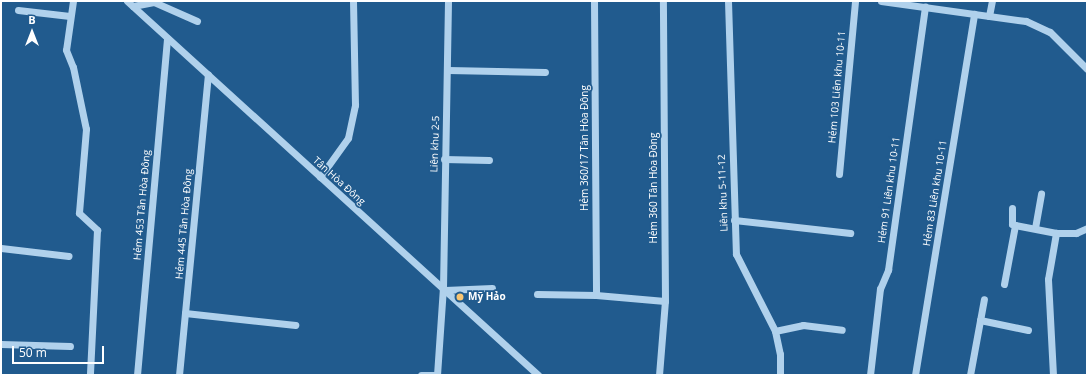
<!DOCTYPE html>
<meta charset="utf-8">
<style>
body{margin:0}
#map{position:relative;width:1088px;height:376px;overflow:hidden;background:#215b8e;font-family:"Open Sans",sans-serif}
div>[style]{position:absolute}
[style*='--x']{left:calc(var(--x)*1px);top:calc(var(--y)*1px);width:calc(var(--w)*1px);rotate:calc(var(--a)*1deg)}
.minor>*{height:7px;margin:-3.5px;padding:0 3.5px;transform-origin:3.5px;border-radius:3.5px;background:#b0d1ec}
.dots>*{width:11px;height:11px;translate:-50% -50%;box-sizing:border-box;border:2px solid #215b8e;border-radius:50%}
span{translate:-50% -50%;white-space:nowrap;text-align:center;line-height:1.15;-webkit-text-stroke:3.5px #215b8e;paint-order:stroke}
.street-label{font-size:10px;color:#fff}
.poi-label{font-size:10px;color:#fff;font-weight:700}
.left{translate:0 -50%;text-align:left}
.frame{position:absolute;inset:0;border:2px solid #fff;pointer-events:none}
.north{position:absolute;left:12px;top:12px;width:40px;height:40px;-webkit-text-stroke:3px #215b8e;paint-order:stroke;rotate:0deg;font-size:11px;font-weight:700;line-height:16px;text-align:center;color:#fff}
.north::after{content:'';display:block;margin:auto;width:14px;height:18px;background:#fff;clip-path:polygon(50% 0,100% 100%,50% 72%,0 100%)}
.scale{position:absolute;left:12px;top:346px;width:92px;height:18px;box-sizing:border-box;border:2px solid #fff;border-top:0;padding-left:5px;font-size:12px;line-height:14px;white-space:nowrap;color:#fff;-webkit-text-stroke:3px #215b8e;paint-order:stroke}
</style>
<div id="map">
<div class="minor">
<i style="--x:73;--y:1;--w:49;--a:98.1"></i>
<i style="--x:66;--y:50;--w:18;--a:68"></i>
<i style="--x:73;--y:67;--w:63;--a:78.2"></i>
<i style="--x:86;--y:129;--w:84;--a:94.8"></i>
<i style="--x:79;--y:213;--w:25;--a:43"></i>
<i style="--x:97;--y:230;--w:145;--a:92.8"></i>
<i style="--x:127;--y:1;--w:556;--a:42.3"></i>
<i style="--x:594;--y:1;--w:294;--a:89.6"></i>
<i style="--x:728;--y:1;--w:253;--a:88.2"></i>
<i style="--x:736;--y:254;--w:86;--a:63.1"></i>
<i style="--x:775;--y:331;--w:24;--a:78"></i>
<i style="--x:780;--y:354;--w:21;--a:90"></i>
<i style="--x:881;--y:1;--w:146;--a:7.9"></i>
<i style="--x:1026;--y:21;--w:26;--a:25"></i>
<i style="--x:1050;--y:32;--w:52;--a:45"></i>
<i style="--x:133;--y:6;--w:21;--a:-11"></i>
<i style="--x:154;--y:2;--w:47;--a:23.8"></i>
<i style="--x:18;--y:10;--w:52;--a:6.6"></i>
<i style="--x:989;--y:16;--w:15;--a:-79"></i>
<i style="--x:448;--y:70;--w:97;--a:1.2"></i>
<i style="--x:444;--y:159;--w:45;--a:1.3"></i>
<i style="--x:839;--y:174;--w:174;--a:-84.7"></i>
<i style="--x:320;--y:177;--w:48;--a:-54.3"></i>
<i style="--x:348;--y:138;--w:34;--a:-78"></i>
<i style="--x:355;--y:105;--w:104;--a:-91.1"></i>
<i style="--x:1012;--y:208;--w:16;--a:90"></i>
<i style="--x:1012;--y:224;--w:3;--a:18"></i>
<i style="--x:1015;--y:225;--w:42;--a:11"></i>
<i style="--x:1056;--y:233;--w:20;--a:0"></i>
<i style="--x:1076;--y:233;--w:12;--a:-24"></i>
<i style="--x:734;--y:220;--w:117;--a:6.4"></i>
<i style="--x:1035;--y:228;--w:35;--a:-80"></i>
<i style="--x:1;--y:248;--w:68;--a:6.7"></i>
<i style="--x:1004;--y:284;--w:60;--a:-79.4"></i>
<i style="--x:445;--y:290;--w:47;--a:-2.4"></i>
<i style="--x:537;--y:294;--w:59;--a:1"></i>
<i style="--x:596;--y:295;--w:69;--a:5"></i>
<i style="--x:185;--y:313;--w:111;--a:6.2"></i>
<i style="--x:980;--y:320;--w:49;--a:11.8"></i>
<i style="--x:775;--y:331;--w:29;--a:-12"></i>
<i style="--x:803;--y:325;--w:39;--a:7"></i>
<i style="--x:1;--y:344;--w:69;--a:1.7"></i>
<i style="--x:137;--y:375;--w:338;--a:-84.9"></i>
<i style="--x:179;--y:375;--w:302;--a:-84.5"></i>
<i style="--x:421;--y:375;--w:16;--a:0"></i>
<i style="--x:437;--y:375;--w:87;--a:-86.1"></i>
<i style="--x:443;--y:288;--w:287;--a:-89"></i>
<i style="--x:659;--y:375;--w:74;--a:-85.4"></i>
<i style="--x:665;--y:301;--w:300;--a:-90.4"></i>
<i style="--x:870;--y:375;--w:87;--a:-83.4"></i>
<i style="--x:880;--y:289;--w:21;--a:-67"></i>
<i style="--x:888;--y:270;--w:266;--a:-82"></i>
<i style="--x:915;--y:375;--w:366;--a:-80.7"></i>
<i style="--x:970;--y:375;--w:77;--a:-79.6"></i>
<i style="--x:1053;--y:375;--w:96;--a:-93"></i>
<i style="--x:1048;--y:279;--w:47;--a:-80.1"></i>
</div>
<div class="dots">
<i style="left:460px;top:297px;background:#f8c572"></i>
</div>
<div class="street-label">
<span style="left:837px;top:87px;rotate:-85deg">Hẻm 103 Liên khu 10-11</span>
<span style="left:435px;top:144px;rotate:-88deg">Liên khu 2-5</span>
<span style="left:585px;top:148px;rotate:-90deg">Hẻm 360/17 Tân Hòa Đông</span>
<span style="left:339px;top:181px;rotate:42deg">Tân Hòa Đông</span>
<span style="left:654px;top:188px;rotate:-90deg">Hẻm 360 Tân Hòa Đông</span>
<span style="left:889px;top:190px;rotate:-82deg">Hẻm 91 Liên khu 10-11</span>
<span style="left:723px;top:193px;rotate:-92deg">Liên khu 5-11-12</span>
<span style="left:935px;top:193px;rotate:-81deg">Hẻm 83 Liên khu 10-11</span>
<span style="left:142px;top:205px;rotate:-85deg">Hẻm 453 Tân Hòa Đông</span>
<span style="left:184px;top:224px;rotate:-85deg">Hẻm 445 Tân Hòa Đông</span>
</div>
<div class="poi-label">
<span class="left" style="left:468px;top:297px">Mỹ Hảo</span>
</div>
<div class="frame"></div>
<div class="north">B</div>
<div class="scale">50 m</div>
</div>
